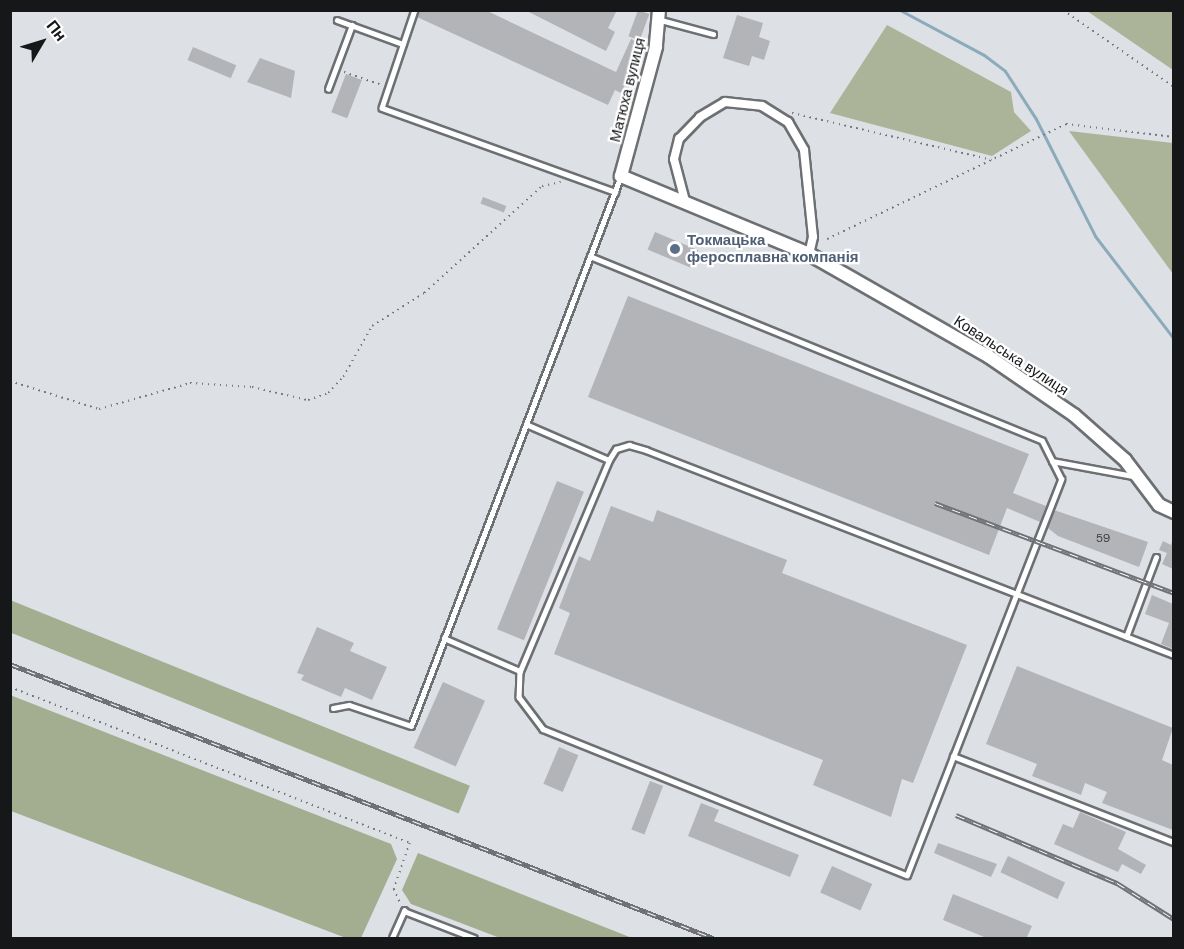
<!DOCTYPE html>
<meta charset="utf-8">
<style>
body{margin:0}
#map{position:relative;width:1184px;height:949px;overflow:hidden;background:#dde0e4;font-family:"DM Sans",sans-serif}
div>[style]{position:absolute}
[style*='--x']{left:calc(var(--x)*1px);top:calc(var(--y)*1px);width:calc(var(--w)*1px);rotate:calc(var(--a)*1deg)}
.green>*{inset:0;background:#abb499}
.forest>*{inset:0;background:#a3ad90;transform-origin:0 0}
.stream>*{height:3px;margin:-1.5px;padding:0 1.5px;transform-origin:1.5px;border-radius:1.5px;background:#8baabb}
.building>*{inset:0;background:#b2b4b8;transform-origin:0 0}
.path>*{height:1.5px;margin-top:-0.75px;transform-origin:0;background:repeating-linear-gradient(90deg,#75777a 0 1.5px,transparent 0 6px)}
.roads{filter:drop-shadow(2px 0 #6d7073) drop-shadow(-2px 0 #6d7073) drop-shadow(0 2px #6d7073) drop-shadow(0 -2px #6d7073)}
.lane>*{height:4.5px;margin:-2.25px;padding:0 2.25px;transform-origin:2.25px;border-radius:2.25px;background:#fff}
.street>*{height:8px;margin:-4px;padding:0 4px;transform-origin:4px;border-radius:4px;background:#fff}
.secondary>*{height:12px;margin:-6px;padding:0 6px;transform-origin:6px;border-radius:6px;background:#fff}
.rail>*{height:5px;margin-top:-2.5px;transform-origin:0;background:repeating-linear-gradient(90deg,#fff 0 9px,#6f7174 0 18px);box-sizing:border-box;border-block:2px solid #6f7174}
.dots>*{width:16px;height:16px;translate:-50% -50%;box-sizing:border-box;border:3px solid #fff;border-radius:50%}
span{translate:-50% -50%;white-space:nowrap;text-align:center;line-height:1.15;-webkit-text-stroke:4.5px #fff;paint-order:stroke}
.number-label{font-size:12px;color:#3d3e41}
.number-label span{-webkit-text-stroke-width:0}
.street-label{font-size:15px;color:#161719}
.service-label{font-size:15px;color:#4e5e75;font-weight:700}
.left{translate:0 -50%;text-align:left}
.frame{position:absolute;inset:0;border:12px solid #161719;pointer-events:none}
.north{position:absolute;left:12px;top:12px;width:60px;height:60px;-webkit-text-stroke:4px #fff;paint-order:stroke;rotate:52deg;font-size:16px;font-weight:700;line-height:24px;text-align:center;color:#161719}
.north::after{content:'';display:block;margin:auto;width:21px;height:27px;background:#161719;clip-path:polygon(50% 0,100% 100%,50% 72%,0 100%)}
</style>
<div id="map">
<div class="green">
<i style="clip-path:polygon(1087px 11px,1173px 11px,1173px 70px)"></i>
<i style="clip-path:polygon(887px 25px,1011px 92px,1014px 112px,1031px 131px,992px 156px,830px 113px)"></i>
<i style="clip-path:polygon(1069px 131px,1173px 143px,1173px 274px)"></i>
</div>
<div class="forest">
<i style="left:10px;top:600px;width:496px;height:30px;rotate:22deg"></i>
<i style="clip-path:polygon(10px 695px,391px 844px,397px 859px,361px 938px,346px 938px,11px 811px)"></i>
<i style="clip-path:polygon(418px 853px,632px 938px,500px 938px,411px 904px,402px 890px)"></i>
</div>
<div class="stream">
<i style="--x:900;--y:10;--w:95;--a:28.2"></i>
<i style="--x:984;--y:55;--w:26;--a:37"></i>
<i style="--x:1005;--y:71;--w:57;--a:57.1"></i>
<i style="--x:1036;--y:119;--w:131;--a:63.2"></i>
<i style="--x:1095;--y:236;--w:130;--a:52.5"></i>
</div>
<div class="building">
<i style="clip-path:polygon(419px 10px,485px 10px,616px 72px,631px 39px,643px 44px,621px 93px,615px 90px,608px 105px,417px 17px)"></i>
<i style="clip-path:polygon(525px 10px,617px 10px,608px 28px,615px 32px,606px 51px)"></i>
<i style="left:638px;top:10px;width:12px;height:28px;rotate:20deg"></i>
<i style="clip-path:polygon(737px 15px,763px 23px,759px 37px,770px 41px,764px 60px,752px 56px,749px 66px,723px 58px)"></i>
<i style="left:193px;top:47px;width:47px;height:14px;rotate:23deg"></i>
<i style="clip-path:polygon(260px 58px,295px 71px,291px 98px,247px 82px)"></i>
<i style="left:346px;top:74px;width:17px;height:41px;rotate:21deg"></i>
<i style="left:483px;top:197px;width:25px;height:7px;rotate:21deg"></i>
<i style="left:655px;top:232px;width:47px;height:19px;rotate:23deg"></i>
<i style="clip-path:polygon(628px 296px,1029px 454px,1013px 493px,1046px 506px,1040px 522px,1007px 508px,989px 555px,588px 397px)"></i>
<i style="left:557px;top:481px;width:29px;height:160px;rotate:22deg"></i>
<i style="clip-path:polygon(611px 506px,653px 522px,657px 510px,787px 560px,782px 573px,967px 645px,913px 783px,902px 779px,891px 817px,813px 785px,823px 760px,554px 654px,570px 613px,559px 608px,579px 556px,590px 561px)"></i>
<i style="clip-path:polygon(1054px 510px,1148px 542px,1139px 567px,1058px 536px,1048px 528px)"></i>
<i style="clip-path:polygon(1173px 538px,1173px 569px,1162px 564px,1167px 553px,1159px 550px,1163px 541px,1171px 545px)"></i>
<i style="clip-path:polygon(1152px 595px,1173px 604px,1173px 649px,1161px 644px,1169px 623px,1145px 614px)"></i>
<i style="clip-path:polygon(317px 627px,354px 643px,350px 651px,387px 667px,372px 700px,345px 688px,341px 697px,301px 680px,304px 675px,297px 673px)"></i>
<i style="clip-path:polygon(1017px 666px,1173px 728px,1162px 760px,1173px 765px,1173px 830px,1102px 803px,1107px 792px,1085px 783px,1081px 795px,1032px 776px,1037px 764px,986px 744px)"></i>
<i style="left:443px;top:682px;width:46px;height:72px;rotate:24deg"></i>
<i style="left:559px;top:747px;width:21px;height:40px;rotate:23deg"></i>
<i style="left:650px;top:781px;width:14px;height:52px;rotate:21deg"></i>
<i style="clip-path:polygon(701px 803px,719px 810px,714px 821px,799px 855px,790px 877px,688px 836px)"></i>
<i style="clip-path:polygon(1080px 812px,1126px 832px,1118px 849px,1146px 865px,1141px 874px,1122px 864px,1118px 872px,1054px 844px,1063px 824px,1073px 828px)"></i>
<i style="clip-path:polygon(938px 843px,997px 864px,991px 877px,934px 853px)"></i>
<i style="left:1008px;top:856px;width:63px;height:18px;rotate:25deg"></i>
<i style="left:832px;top:866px;width:44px;height:29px;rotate:24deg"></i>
<i style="clip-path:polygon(953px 894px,1032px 926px,1026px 939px,989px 939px,943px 920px)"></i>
</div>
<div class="path">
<i style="--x:1063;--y:10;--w:135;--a:34.7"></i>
<i style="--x:344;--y:72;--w:40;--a:18.9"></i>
<i style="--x:792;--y:113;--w:205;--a:13.2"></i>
<i style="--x:827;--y:239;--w:265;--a:-25.7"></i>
<i style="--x:1066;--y:124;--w:109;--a:6.9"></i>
<i style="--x:10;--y:381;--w:93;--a:17.5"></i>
<i style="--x:99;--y:409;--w:95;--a:-15.9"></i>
<i style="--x:190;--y:383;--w:62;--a:3.7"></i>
<i style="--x:252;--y:387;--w:57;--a:13.1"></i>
<i style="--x:308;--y:400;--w:21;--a:-19"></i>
<i style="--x:328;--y:393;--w:22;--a:-47"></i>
<i style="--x:343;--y:377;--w:59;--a:-60.4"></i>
<i style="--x:372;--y:326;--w:62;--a:-32.4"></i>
<i style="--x:424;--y:293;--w:159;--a:-42.2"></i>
<i style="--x:542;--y:186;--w:19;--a:-12"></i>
<i style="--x:10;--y:687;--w:429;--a:21.3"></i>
<i style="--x:410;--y:843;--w:49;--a:109.2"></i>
<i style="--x:394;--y:889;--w:17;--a:66"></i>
</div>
<div class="roads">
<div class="lane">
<i style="--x:415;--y:10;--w:103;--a:108.6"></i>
<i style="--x:382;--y:108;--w:248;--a:19.8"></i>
<i style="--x:337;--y:20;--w:70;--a:20"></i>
<i style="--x:661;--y:20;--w:54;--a:15.1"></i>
<i style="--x:328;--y:89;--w:68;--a:-69.4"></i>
<i style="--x:526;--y:424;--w:90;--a:23.4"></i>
<i style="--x:609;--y:460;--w:13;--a:-58"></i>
<i style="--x:616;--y:449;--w:14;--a:-17"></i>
<i style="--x:629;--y:445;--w:18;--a:16"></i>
<i style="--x:646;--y:450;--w:566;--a:21.22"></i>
<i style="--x:1052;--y:461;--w:82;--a:10.5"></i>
<i style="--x:1126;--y:637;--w:85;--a:-69.4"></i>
<i style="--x:444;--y:638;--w:83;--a:23.5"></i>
<i style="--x:520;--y:671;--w:26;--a:92"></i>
<i style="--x:519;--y:697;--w:40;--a:53"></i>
<i style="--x:543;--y:729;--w:392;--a:21.9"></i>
<i style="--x:907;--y:875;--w:425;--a:-68.7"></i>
<i style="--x:1061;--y:479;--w:42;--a:-116.6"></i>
<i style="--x:1042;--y:441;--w:488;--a:-157.8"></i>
<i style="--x:520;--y:671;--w:229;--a:-67.1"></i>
<i style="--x:333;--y:708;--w:16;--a:-11"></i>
<i style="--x:349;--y:705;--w:65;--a:18.7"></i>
<i style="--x:411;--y:726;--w:587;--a:-69.12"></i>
<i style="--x:953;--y:756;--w:237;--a:21.3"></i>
<i style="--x:392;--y:938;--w:30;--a:-66"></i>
<i style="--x:404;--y:911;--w:75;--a:21.1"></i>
</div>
<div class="street">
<i style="--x:685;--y:201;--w:43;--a:-104.7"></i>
<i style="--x:674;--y:159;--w:21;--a:-76"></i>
<i style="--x:679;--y:139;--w:30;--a:-46"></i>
<i style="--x:700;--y:117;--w:29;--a:-31"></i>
<i style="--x:725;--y:102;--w:37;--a:6"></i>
<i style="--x:762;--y:106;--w:31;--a:32"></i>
<i style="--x:788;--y:122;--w:32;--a:60"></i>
<i style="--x:804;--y:150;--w:87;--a:84.1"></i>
<i style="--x:813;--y:237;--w:17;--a:103"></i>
</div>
<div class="secondary">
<i style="--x:659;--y:10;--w:37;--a:95"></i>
<i style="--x:656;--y:47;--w:134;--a:105.2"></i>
<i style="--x:621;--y:176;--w:204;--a:22.5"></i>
<i style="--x:809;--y:254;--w:206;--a:29.7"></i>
<i style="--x:988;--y:356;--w:104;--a:34.5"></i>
<i style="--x:1074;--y:415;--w:68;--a:41.4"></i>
<i style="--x:1125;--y:460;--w:56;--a:52.9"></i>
<i style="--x:1159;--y:505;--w:17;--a:25"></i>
</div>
</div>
<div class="rail">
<i style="--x:935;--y:503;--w:255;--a:20.6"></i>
<i style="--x:10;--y:664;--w:755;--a:21.29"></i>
<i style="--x:956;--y:815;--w:175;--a:22.9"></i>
<i style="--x:1117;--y:883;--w:67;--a:32.3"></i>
</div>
<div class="dots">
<i style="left:675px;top:249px;background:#5c6f8a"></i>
</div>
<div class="number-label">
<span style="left:1103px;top:539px">59</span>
</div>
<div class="street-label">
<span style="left:628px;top:90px;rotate:-76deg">Матюха вулиця</span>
<span style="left:1011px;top:356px;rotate:33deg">Ковальська вулиця</span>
</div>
<div class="service-label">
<span class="left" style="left:687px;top:249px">Токмацька<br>феросплавна компанія</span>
</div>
<div class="frame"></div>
<div class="north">Пн</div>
</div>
